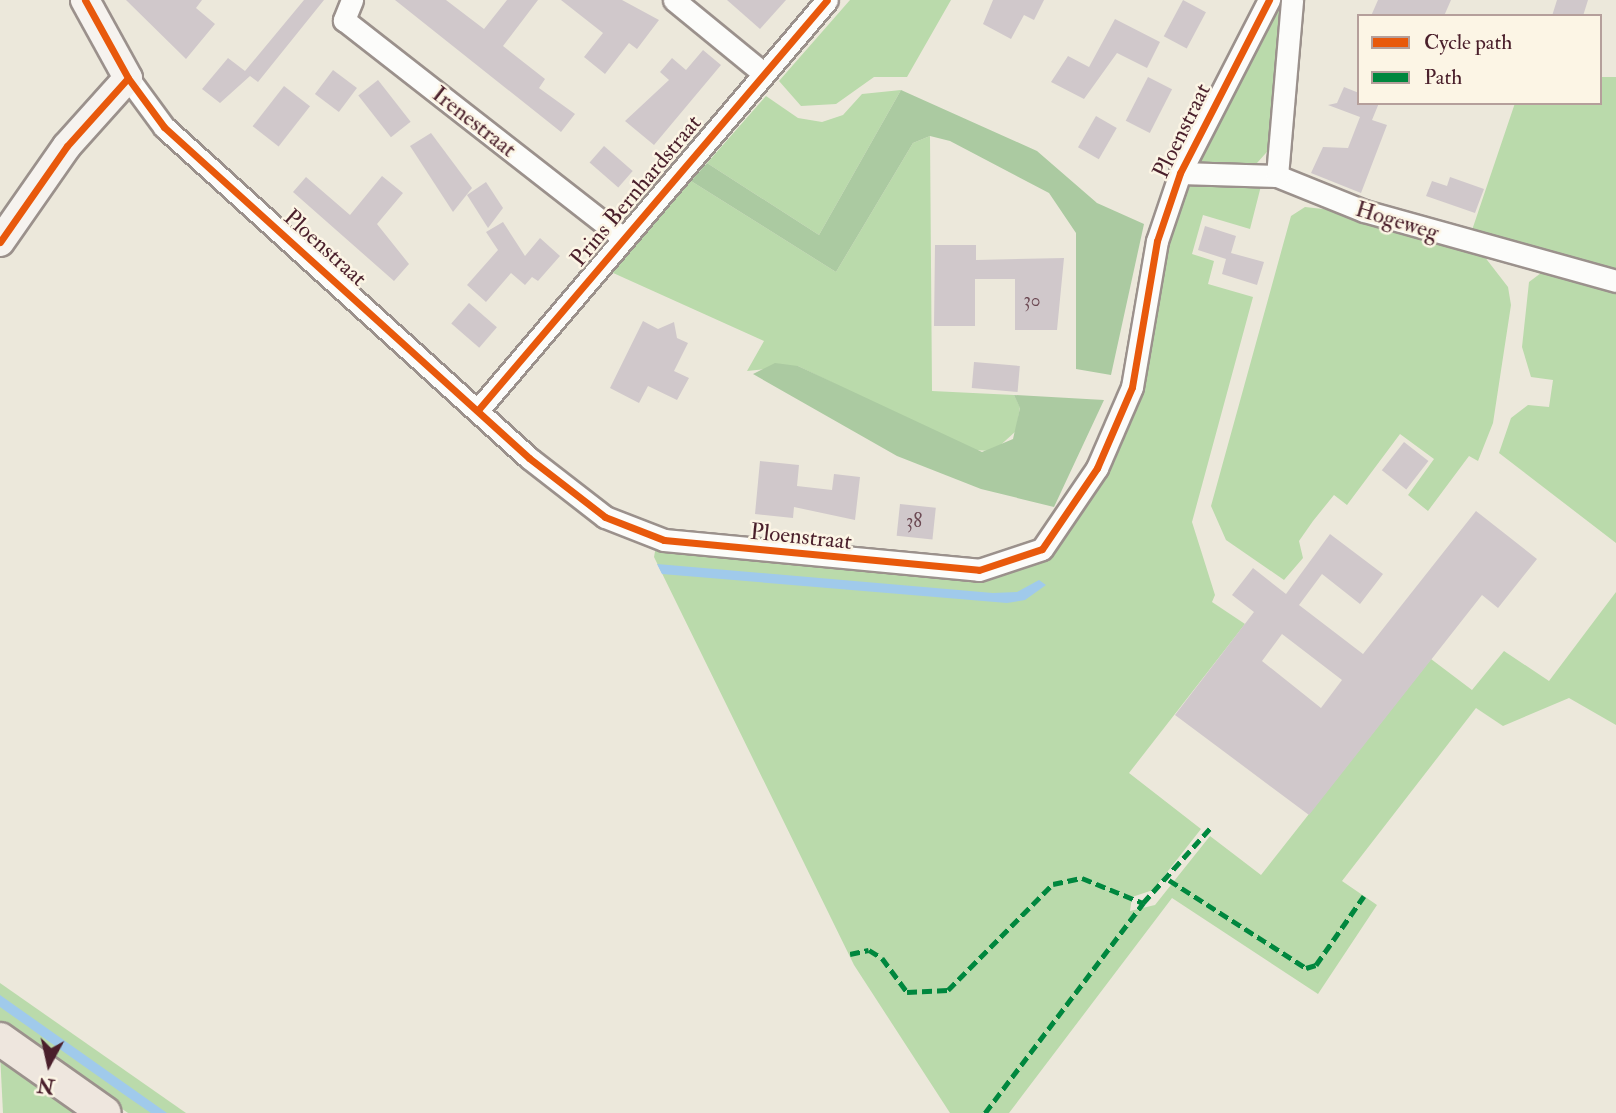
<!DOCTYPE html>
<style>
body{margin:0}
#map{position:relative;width:1616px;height:1113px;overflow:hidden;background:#ece8db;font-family:"IM FELL Double Pica",serif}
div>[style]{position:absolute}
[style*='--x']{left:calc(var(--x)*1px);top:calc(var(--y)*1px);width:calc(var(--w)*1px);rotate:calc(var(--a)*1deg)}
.green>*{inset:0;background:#badaab}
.forest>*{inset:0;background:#abcaa1}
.water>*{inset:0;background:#a0caeb}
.building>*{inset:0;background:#d0c8cb;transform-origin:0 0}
.roads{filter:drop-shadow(2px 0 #9b918c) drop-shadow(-2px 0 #9b918c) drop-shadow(0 2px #9b918c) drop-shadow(0 -2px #9b918c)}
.street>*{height:21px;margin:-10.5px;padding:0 10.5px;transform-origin:10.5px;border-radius:10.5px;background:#fcfcfa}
.secondary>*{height:28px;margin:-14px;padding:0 14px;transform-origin:14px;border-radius:14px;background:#f6f3ef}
.primary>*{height:32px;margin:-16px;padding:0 16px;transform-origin:16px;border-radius:16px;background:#eee6de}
.quiet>*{height:5px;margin-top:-2.5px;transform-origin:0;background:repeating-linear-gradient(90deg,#00873e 0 10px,transparent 0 15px)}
.cycleway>*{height:7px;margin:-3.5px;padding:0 3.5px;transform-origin:3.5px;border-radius:3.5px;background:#e8590c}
span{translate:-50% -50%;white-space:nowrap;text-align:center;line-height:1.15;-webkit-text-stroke:5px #fcf5e5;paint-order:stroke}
.number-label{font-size:19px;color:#6c4953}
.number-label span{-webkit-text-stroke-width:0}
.street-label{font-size:23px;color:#4a1f2b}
.legend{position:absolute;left:1357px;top:14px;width:245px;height:91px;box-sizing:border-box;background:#fcf5e5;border:2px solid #b59f9b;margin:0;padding:9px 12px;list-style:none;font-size:21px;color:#4a1f2b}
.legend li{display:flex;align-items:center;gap:14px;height:35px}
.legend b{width:35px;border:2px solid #b59f9b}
.north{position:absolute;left:14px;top:1029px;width:70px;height:70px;-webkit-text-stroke:5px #fcf5e5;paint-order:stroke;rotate:188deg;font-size:19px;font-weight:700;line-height:28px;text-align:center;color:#4a1f2b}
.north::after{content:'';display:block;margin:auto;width:24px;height:32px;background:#4a1f2b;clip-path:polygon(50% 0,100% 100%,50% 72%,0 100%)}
</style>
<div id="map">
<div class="green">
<i style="clip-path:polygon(850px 0,951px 0,907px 77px,874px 77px,836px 104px,801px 106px,779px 81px)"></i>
<i style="clip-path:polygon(1278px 0,1284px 0,1273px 145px,1257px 163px,1198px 167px)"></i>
<i style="clip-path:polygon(1600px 77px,1616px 77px,1616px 277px,1470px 236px,1515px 103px,1600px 103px)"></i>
<i style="clip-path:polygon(901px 90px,819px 235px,707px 163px,766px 96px,798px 118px,822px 122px,843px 115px,862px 94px)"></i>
<i style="clip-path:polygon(930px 136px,932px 391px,1014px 395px,1020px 407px,1016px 431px,994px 451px,971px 450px,798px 366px,747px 371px,764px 341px,611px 272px,691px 181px,836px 272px,913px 143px)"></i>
<i style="clip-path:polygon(1262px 182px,1250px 229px,1203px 215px,1192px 254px,1214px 261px,1208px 284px,1253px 297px,1192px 522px,1215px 595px,1212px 602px,1245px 624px,1129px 773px,1201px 829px,1153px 890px,1132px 897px,1130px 911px,1155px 905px,1210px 836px,1261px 875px,1431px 659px,1472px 690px,1504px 651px,1549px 681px,1616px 592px,1616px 725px,1569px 698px,1503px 726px,1476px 708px,1342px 881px,1377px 905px,1318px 994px,1172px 898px,1009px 1113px,950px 1113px,854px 965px,654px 557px,656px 546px,963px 578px,1000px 575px,1041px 557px,1105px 469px,1152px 282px,1183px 189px,1195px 183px)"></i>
<i style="clip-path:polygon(1305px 207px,1341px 211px,1484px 256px,1508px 287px,1511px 305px,1493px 423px,1478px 461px,1469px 456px,1428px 511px,1408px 495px,1434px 459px,1400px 434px,1347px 505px,1334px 495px,1313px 521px,1299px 541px,1303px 558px,1284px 580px,1226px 540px,1211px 506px,1291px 216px)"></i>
<i style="clip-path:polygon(1549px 267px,1616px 289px,1616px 543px,1499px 453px,1511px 418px,1528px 405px,1549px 407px,1553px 380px,1531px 377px,1522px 347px,1529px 282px)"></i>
<i style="clip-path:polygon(0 983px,186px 1113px,128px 1113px,0 1023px)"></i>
<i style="clip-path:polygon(0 1053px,85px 1113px,3px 1113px)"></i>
</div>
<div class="forest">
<i style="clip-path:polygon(901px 90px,1037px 151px,1097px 203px,1144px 224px,1111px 375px,1076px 369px,1076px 233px,1049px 193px,950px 141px,930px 136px,913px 143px,836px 272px,691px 181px,707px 163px,819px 235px)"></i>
<i style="clip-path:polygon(775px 363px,798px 366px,982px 452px,1013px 439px,1020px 408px,1014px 395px,1104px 400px,1054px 507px,981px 489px,897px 456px,753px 374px)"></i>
</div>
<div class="water">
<i style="clip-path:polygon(657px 564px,993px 593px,1017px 592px,1039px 580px,1046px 585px,1025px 600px,1007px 603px,662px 574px)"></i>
<i style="clip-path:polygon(0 995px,167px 1113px,151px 1113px,129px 1098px,0 1007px)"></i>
</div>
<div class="building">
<i style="clip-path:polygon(126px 0,202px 0,196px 8px,215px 24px,186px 59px)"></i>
<i style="clip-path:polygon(304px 0,324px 0,258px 82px,250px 76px,220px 103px,202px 89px,228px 58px,245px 71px)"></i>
<i style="clip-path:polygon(395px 0,446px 0,484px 29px,507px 0,538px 0,503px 46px,545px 79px,539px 88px,575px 114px,561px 132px)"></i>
<i style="clip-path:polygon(561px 0,622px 0,659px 20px,637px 49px,629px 43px,605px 74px,584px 57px,603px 33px)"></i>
<i style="clip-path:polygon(727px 0,786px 0,760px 29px)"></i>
<i style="clip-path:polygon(993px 0,1044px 0,1034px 20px,1024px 15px,1011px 39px,983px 24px)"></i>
<i style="left:1183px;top:0;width:26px;height:41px;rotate:28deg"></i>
<i style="clip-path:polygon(1378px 0,1451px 0,1444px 16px,1371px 16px)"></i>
<i style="clip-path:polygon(1557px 0,1588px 0,1583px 16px,1552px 16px)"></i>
<i style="clip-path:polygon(1115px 19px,1160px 42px,1147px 68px,1117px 53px,1084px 99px,1051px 82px,1068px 56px,1089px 67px)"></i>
<i style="clip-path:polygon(703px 50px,721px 65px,654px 145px,625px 121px,669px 80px,660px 72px,672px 58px,686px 70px)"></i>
<i style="left:333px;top:70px;width:30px;height:30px;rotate:37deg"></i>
<i style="left:1148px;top:77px;width:27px;height:49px;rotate:27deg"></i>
<i style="left:378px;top:80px;width:53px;height:25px;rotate:52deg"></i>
<i style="left:284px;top:86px;width:33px;height:51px;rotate:38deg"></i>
<i style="clip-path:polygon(1344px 87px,1359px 93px,1359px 103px,1379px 103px,1372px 120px,1387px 125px,1361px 193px,1311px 173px,1323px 147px,1348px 148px,1360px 117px,1328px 105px,1337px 103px)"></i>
<i style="left:1096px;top:116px;width:24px;height:36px;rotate:30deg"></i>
<i style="clip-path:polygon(431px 133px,472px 188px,453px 212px,410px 146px)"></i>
<i style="left:604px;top:146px;width:38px;height:22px;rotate:41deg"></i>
<i style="clip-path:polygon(382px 176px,403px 193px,377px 224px,409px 264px,394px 281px,293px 192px,306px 177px,350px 215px)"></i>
<i style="clip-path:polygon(1450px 177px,1484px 189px,1475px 213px,1426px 196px,1432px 181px,1447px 186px)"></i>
<i style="clip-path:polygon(486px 182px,503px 208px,488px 228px,467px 195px)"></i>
<i style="clip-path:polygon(503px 222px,525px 256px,540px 238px,560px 256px,538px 281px,532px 277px,525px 285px,511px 273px,486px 302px,467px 285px,498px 250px,486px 232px)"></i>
<i style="clip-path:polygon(1205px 226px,1236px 236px,1231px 253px,1264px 262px,1257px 285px,1222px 274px,1226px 259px,1198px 250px)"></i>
<i style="clip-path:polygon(935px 245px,976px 245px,976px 260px,1064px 258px,1057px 330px,1015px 330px,1015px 279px,975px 279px,975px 326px,934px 326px)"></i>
<i style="left:469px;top:303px;width:37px;height:27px;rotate:41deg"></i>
<i style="clip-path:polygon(643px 321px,658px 329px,674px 322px,677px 338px,688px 343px,674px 371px,689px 378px,677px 400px,648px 386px,639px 403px,610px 388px)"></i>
<i style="left:974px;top:362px;width:46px;height:26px;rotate:5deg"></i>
<i style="left:1404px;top:442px;width:31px;height:36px;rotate:38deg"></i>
<i style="clip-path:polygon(760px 461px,799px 465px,797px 486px,832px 490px,834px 474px,860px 477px,855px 520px,794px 507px,793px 518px,755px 514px)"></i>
<i style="left:900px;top:504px;width:36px;height:32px;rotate:6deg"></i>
<i style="clip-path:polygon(evenodd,1476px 511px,1537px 559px,1498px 608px,1482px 595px,1309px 815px,1175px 715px,1254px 612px,1232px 595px,1253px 568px,1286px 594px,1330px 534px,1383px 574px,1360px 604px,1322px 574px,1299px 605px,1363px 654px,1476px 511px,1282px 634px,1342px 680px,1321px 708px,1262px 661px,1282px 634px)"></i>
</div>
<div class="roads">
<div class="street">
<i style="--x:352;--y:0;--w:22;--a:112"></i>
<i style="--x:344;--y:20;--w:353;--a:38"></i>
<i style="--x:674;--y:0;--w:114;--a:39.3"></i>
<i style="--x:128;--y:78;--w:61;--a:53.7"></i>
<i style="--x:164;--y:127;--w:493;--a:42.2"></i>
<i style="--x:529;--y:458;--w:96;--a:37.8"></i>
<i style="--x:605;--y:517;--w:63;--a:21.3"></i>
<i style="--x:664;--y:540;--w:316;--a:5.4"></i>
<i style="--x:979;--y:570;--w:66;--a:-18.4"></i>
<i style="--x:1042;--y:549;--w:98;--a:-55.8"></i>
<i style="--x:1097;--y:468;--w:88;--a:-66.6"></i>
<i style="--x:1132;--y:387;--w:148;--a:-80.3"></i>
<i style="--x:1157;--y:241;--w:72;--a:-71.3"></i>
<i style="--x:1180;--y:173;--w:195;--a:-62.8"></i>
<i style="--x:1180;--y:173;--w:97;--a:1.8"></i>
<i style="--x:1277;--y:176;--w:94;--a:21.9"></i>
<i style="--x:1364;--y:211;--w:262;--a:15.5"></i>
<i style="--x:1277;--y:176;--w:177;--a:-85.1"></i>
<i style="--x:478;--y:410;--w:538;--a:-49.59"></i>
</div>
<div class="secondary">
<i style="--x:0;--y:242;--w:117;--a:-55.1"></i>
<i style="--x:67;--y:146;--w:91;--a:-48.1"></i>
<i style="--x:128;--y:78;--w:89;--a:-118.9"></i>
</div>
<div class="primary">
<i style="--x:0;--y:1039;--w:128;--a:35.2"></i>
</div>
</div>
<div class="quiet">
<i style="--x:1169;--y:880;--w:163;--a:32.7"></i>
<i style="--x:1306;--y:968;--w:10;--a:-17"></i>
<i style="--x:1316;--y:965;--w:84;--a:-55.2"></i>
<i style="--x:850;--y:954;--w:19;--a:-12"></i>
<i style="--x:869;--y:950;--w:15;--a:32"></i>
<i style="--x:882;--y:958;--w:42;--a:53.7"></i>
<i style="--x:907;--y:992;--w:41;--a:-2.8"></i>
<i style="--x:948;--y:990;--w:149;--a:-45.3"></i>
<i style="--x:1053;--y:884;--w:30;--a:-12"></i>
<i style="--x:1082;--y:878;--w:66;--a:22.3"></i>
<i style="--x:1143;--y:903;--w:103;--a:-48.1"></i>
<i style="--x:985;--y:1113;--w:263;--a:-53"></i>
</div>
<div class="cycleway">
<i style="--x:85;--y:0;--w:89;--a:61.1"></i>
<i style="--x:128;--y:78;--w:61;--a:53.7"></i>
<i style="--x:164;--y:127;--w:493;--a:42.2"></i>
<i style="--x:529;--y:458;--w:96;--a:37.8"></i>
<i style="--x:605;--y:517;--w:63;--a:21.3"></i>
<i style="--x:664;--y:540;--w:316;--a:5.4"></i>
<i style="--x:979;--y:570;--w:66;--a:-18.4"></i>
<i style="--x:1042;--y:549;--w:98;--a:-55.8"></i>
<i style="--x:1097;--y:468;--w:88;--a:-66.6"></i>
<i style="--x:1132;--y:387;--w:148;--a:-80.3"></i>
<i style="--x:1157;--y:241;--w:72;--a:-71.3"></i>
<i style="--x:1180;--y:173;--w:195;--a:-62.8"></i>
<i style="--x:0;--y:242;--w:117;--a:-55.1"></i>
<i style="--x:67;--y:146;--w:91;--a:-48.1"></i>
<i style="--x:478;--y:410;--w:538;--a:-49.59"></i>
</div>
<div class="number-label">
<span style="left:1032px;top:301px">30</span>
<span style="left:914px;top:522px">38</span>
</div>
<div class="street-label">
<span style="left:474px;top:122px;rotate:38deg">Irenestraat</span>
<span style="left:1182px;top:131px;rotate:-64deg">Ploenstraat</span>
<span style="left:636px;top:191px;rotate:-50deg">Prins Bernhardstraat</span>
<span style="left:1397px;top:221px;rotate:17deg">Hogeweg</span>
<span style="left:325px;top:248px;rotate:42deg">Ploenstraat</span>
<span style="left:801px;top:537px;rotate:6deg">Ploenstraat</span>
</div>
<ul class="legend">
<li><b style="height:9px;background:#e8590c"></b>Cycle path</li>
<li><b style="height:9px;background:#00873e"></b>Path</li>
</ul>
<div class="north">N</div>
</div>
